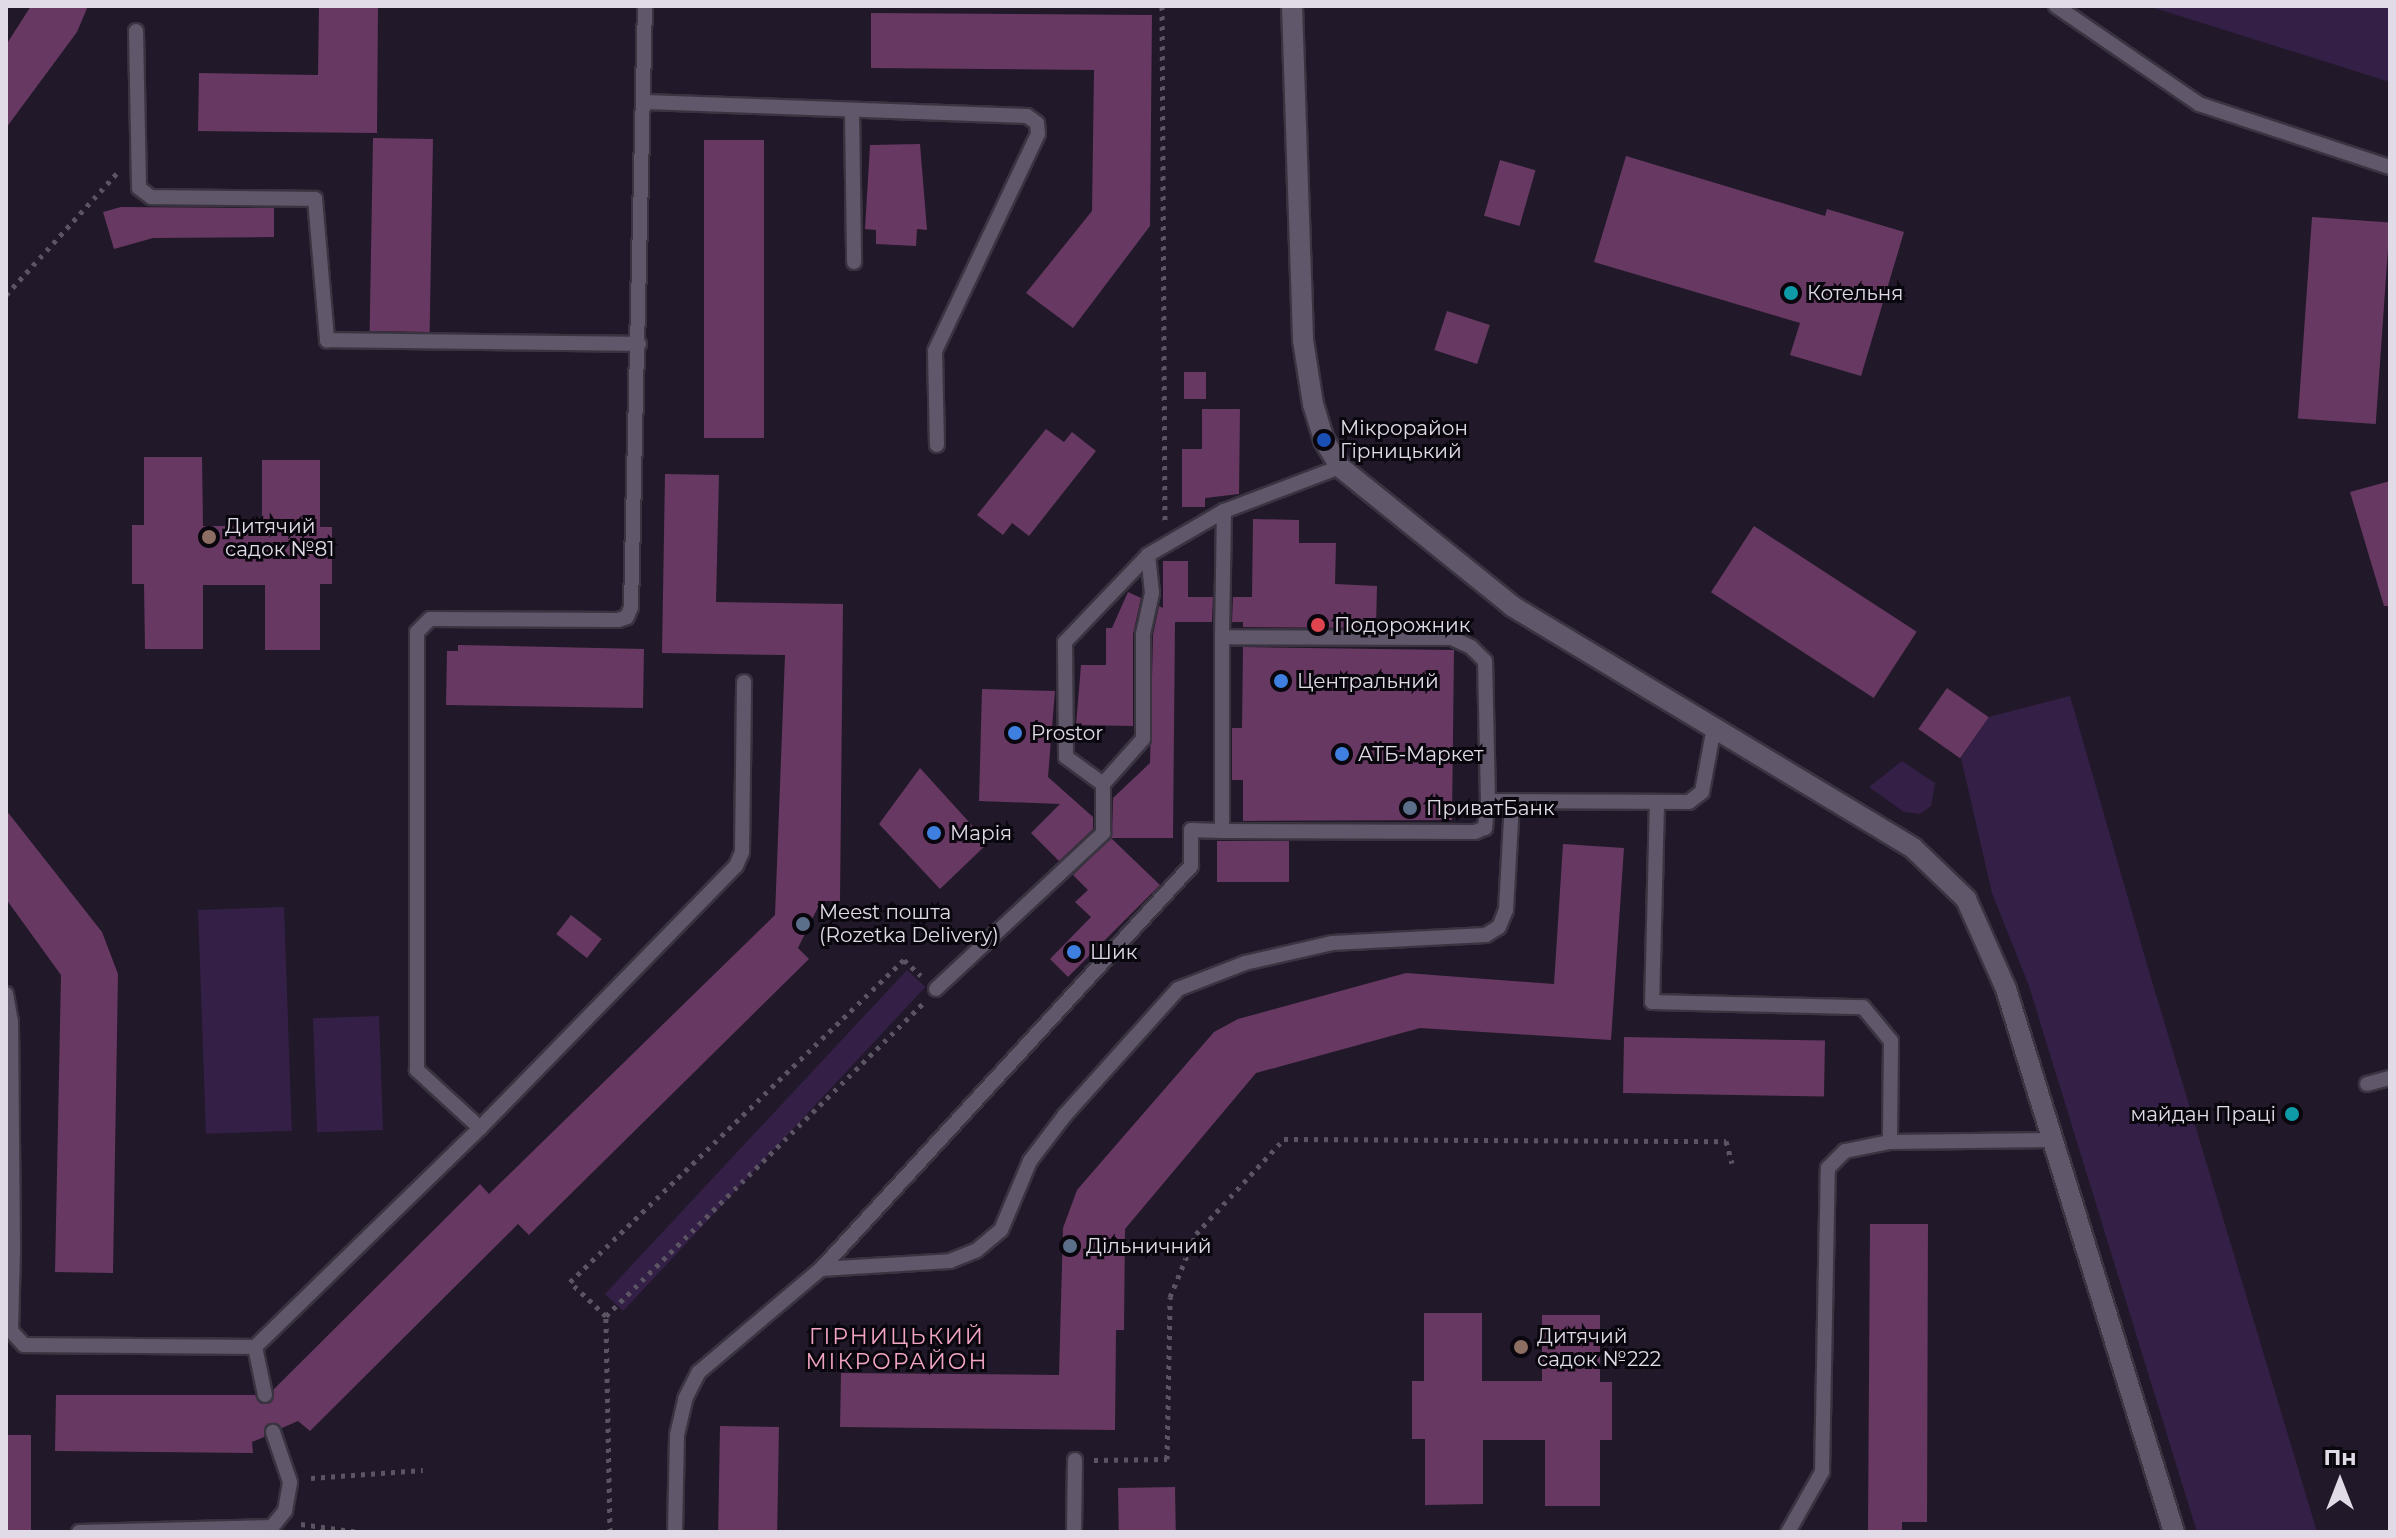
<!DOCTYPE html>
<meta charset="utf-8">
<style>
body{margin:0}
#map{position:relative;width:2396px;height:1538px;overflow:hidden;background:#211929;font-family:Montserrat,sans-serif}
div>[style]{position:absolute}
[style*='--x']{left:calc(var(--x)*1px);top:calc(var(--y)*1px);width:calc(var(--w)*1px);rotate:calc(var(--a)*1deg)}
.green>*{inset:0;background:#341f47;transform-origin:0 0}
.building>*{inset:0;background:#673861;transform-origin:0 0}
.path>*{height:5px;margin-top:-2.5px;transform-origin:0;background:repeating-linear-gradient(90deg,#5b5462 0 4px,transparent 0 10px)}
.roads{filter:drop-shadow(2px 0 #3a3441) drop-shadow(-2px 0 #3a3441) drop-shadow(0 2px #3a3441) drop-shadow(0 -2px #3a3441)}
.service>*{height:14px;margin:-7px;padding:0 7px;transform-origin:7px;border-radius:7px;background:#60576a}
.tertiary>*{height:20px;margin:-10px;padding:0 10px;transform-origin:10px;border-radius:10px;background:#60576a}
.dots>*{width:22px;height:22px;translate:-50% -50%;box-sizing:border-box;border:4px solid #09060d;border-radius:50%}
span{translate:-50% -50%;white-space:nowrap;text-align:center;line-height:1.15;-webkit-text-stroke:6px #09060d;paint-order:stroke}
.poi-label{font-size:20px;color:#e0dbe6}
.left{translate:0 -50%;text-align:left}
.right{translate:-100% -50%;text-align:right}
.neighbourhood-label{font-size:22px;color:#f3a5c4;letter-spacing:2px}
.frame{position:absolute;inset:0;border:8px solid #e0dbe6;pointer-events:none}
.north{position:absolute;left:2300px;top:1442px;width:80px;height:80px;-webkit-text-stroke:6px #09060d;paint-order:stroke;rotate:0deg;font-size:22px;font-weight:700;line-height:32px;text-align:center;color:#e0dbe6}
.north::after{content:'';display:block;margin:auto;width:28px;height:36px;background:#e0dbe6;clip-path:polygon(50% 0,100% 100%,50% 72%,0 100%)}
</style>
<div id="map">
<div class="green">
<i style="clip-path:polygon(2148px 6px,2390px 6px,2390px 82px)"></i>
<i style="clip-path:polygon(2070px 696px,2148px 968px,2317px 1532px,2197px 1532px,2029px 986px,1992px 893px,1961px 758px,1989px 717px)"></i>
<i style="clip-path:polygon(1902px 761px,1935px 783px,1931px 806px,1920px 814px,1904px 812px,1869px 787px)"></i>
<i style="left:284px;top:907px;width:224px;height:86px;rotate:88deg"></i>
<i style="left:907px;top:970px;width:25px;height:443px;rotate:43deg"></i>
<i style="left:379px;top:1016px;width:114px;height:66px;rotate:88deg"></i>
</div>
<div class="building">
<i style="clip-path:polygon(31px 6px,88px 6px,77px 32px,6px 128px,6px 45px)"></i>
<i style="clip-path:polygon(319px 6px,378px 6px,377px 133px,198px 131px,199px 73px,318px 75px)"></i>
<i style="clip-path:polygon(871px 13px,1152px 15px,1150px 226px,1073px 328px,1026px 293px,1092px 211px,1094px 70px,871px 68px)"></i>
<i style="left:373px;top:138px;width:60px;height:193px;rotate:1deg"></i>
<i style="left:704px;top:140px;width:60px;height:298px"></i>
<i style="clip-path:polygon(920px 144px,927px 230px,917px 229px,916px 246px,876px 244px,876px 230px,865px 229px,870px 145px)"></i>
<i style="clip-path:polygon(1626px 156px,1825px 216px,1827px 209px,1904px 232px,1861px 376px,1790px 355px,1800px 323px,1594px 262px)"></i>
<i style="left:1500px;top:160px;width:37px;height:58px;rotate:16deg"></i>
<i style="clip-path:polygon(121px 207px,274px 208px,274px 237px,153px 238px,114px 249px,103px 212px)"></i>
<i style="left:2312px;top:217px;width:78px;height:202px;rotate:4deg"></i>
<i style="left:1447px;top:311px;width:45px;height:41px;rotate:18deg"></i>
<i style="left:1184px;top:372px;width:22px;height:27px"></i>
<i style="clip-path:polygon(1202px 409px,1240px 409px,1239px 494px,1205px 498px,1205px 507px,1182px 507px,1182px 449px,1202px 449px)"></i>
<i style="clip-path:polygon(1046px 429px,1064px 442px,1072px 432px,1096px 451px,1029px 536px,1012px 523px,1003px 535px,977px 515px)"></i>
<i style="clip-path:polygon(144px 457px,202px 457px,203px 526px,262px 526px,262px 460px,320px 460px,320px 527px,332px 527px,332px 584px,320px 584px,320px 650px,265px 650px,265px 585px,203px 585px,203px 649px,145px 649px,144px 584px,132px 584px,132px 525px,144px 525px)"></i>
<i style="clip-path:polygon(665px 474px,719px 475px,716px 602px,843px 604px,840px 901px,821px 901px,798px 948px,809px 959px,529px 1235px,518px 1224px,310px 1431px,298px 1421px,282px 1428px,269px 1423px,264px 1437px,252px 1442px,253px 1453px,55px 1451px,56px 1395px,255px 1395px,261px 1404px,271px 1403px,274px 1389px,480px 1184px,489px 1194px,775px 915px,785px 655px,662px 653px)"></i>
<i style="clip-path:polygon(2390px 481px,2390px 606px,2384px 606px,2350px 492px)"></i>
<i style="clip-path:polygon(1253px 519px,1299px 520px,1299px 543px,1336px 543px,1335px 584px,1377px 586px,1376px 628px,1243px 627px,1243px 622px,1232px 622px,1233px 597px,1252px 597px)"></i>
<i style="left:1754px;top:526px;width:194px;height:79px;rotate:33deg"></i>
<i style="clip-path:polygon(1163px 561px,1188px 561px,1188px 597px,1213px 597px,1212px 622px,1175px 622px,1173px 838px,1112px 838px,1113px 798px,1150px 763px,1153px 635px,1159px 606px,1163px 608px)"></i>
<i style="clip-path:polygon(1128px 592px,1141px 598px,1133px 634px,1133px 726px,1076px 725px,1081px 665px,1106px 665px,1106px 628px,1112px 628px)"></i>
<i style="clip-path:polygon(458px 645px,644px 649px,643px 708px,446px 705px,447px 651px,458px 651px)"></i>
<i style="clip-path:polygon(1243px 647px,1454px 650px,1452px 820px,1243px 821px,1243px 780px,1232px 780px,1232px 728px,1242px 728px)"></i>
<i style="left:1947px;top:688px;width:51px;height:50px;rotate:35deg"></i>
<i style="clip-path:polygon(982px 689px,1055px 691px,1048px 777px,1093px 817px,1093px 829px,1059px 861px,1031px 833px,1060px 804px,979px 801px)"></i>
<i style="clip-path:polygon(920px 768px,988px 843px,940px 889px,879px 824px)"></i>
<i style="clip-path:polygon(6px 810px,102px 932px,118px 974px,113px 1273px,55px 1272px,61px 975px,6px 899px)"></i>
<i style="clip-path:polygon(1111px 838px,1160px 885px,1068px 977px,1050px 959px,1091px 917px,1075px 902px,1088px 890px,1073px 875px)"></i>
<i style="left:1217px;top:841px;width:72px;height:41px"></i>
<i style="clip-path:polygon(1563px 844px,1624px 848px,1611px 1040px,1420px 1028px,1256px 1073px,1125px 1229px,1124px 1330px,1116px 1330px,1115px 1430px,840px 1427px,841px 1373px,1059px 1375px,1063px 1228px,1077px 1190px,1214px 1032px,1238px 1019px,1406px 973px,1554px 984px)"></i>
<i style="left:571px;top:915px;width:39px;height:24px;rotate:38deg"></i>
<i style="left:1624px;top:1037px;width:201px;height:56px;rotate:1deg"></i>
<i style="clip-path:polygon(1870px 1224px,1928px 1224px,1927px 1522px,1902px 1522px,1902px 1532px,1868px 1532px)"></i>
<i style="clip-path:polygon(1424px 1313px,1482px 1313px,1482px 1381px,1542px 1381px,1542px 1315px,1600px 1315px,1600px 1382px,1612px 1382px,1612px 1440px,1600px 1440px,1600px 1506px,1545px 1506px,1545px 1440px,1483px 1440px,1483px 1504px,1425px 1505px,1425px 1439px,1412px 1439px,1412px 1381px,1424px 1381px)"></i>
<i style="left:720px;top:1426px;width:59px;height:106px;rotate:1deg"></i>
<i style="left:6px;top:1435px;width:25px;height:97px"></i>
<i style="left:1175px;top:1487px;width:45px;height:57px;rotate:89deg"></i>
</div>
<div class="path">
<i style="--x:1162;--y:6;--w:515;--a:89.67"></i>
<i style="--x:6;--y:295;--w:165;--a:-47.7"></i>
<i style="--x:606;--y:1316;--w:50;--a:-136.6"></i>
<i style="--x:570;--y:1282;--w:464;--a:-44"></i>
<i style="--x:904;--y:960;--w:23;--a:43"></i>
<i style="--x:1094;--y:1460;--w:73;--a:-0.8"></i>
<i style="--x:1167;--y:1459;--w:162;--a:-88.9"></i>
<i style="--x:1170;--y:1297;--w:68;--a:-67.6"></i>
<i style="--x:1196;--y:1234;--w:129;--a:-47.2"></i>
<i style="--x:1284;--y:1139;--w:442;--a:0.3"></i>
<i style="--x:1726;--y:1141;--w:23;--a:75"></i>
<i style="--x:311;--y:1478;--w:112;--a:-4.1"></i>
<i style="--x:301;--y:1524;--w:58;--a:8"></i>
<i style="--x:610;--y:1532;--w:216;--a:-91.1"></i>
<i style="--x:606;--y:1316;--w:447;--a:-44.6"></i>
</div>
<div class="roads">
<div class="service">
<i style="--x:2056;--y:6;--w:173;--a:34.4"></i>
<i style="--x:2199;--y:104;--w:201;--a:18.3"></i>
<i style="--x:136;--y:31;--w:157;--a:88.9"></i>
<i style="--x:139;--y:188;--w:15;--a:37"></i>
<i style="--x:151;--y:197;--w:164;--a:0.7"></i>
<i style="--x:315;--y:199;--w:142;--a:85.1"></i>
<i style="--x:327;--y:340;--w:312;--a:0.7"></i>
<i style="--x:646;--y:102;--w:381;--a:2.1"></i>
<i style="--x:1027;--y:116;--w:12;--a:35"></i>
<i style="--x:1037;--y:123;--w:11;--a:85"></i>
<i style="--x:1038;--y:134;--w:240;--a:115.4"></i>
<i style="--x:935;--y:351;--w:94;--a:88.8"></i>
<i style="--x:852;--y:111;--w:151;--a:89.2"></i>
<i style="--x:1222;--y:637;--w:126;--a:-89.1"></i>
<i style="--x:1224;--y:511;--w:124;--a:-20.8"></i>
<i style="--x:1103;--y:784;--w:46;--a:-143.9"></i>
<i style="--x:1066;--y:757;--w:115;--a:-90.5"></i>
<i style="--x:1065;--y:642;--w:120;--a:-46.3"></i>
<i style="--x:1148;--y:555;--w:88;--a:-30.1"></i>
<i style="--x:1488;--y:801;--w:140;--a:-91.2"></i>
<i style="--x:1485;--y:661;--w:20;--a:-135"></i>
<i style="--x:1471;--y:647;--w:21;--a:-155"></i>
<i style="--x:1452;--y:638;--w:230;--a:-179.8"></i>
<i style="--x:1222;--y:637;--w:194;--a:90"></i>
<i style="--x:1222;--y:831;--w:253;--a:0.2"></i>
<i style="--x:1475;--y:832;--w:11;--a:-22"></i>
<i style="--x:1485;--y:828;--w:27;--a:-84"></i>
<i style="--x:1488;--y:801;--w:201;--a:0.3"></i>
<i style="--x:1689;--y:802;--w:16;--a:-38"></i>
<i style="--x:1702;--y:792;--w:66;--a:-79.5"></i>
<i style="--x:1657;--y:802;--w:200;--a:91.4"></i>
<i style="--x:1652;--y:1002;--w:211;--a:1.4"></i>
<i style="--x:1863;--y:1007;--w:44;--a:50.5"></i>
<i style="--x:1891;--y:1041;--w:101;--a:90.6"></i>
<i style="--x:936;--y:989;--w:229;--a:-43"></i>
<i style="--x:1103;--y:833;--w:49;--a:-90"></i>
<i style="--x:1103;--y:784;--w:60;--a:-48.4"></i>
<i style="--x:1143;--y:739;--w:105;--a:-90"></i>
<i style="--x:1143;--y:634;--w:42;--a:-77.6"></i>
<i style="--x:1152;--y:593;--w:38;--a:-96"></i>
<i style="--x:6;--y:994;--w:27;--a:80"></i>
<i style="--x:11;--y:1021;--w:229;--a:89.5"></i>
<i style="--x:2367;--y:1084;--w:24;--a:-15"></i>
<i style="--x:480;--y:1128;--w:86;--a:-137.4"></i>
<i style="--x:417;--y:1070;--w:438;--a:-90"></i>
<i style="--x:417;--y:632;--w:18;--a:-45"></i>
<i style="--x:430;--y:619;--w:188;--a:0.3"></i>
<i style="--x:618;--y:620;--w:9;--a:-18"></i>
<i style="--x:627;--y:617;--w:11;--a:-68"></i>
<i style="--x:631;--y:607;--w:601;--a:-88.67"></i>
<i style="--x:6;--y:1250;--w:7;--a:0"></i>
<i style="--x:13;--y:1250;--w:81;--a:91.4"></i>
<i style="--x:11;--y:1331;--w:19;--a:47"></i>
<i style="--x:24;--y:1345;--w:231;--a:0.5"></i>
<i style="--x:255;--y:1347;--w:314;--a:-44.2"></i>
<i style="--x:480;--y:1128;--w:366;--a:-45.7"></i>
<i style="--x:736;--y:866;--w:15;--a:-67"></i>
<i style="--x:742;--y:852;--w:170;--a:-89.3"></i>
<i style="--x:821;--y:1269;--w:129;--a:-3.5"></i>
<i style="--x:950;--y:1261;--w:29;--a:-22"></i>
<i style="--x:977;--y:1250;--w:31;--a:-40"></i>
<i style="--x:1001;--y:1230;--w:75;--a:-67.2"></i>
<i style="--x:1030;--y:1161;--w:58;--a:-52.7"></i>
<i style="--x:1065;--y:1115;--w:169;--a:-48.1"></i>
<i style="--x:1178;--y:989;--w:72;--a:-21.2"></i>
<i style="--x:1245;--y:963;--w:89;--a:-12.9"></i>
<i style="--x:1332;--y:943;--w:154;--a:-3"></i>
<i style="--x:1486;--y:935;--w:15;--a:-32"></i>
<i style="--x:1499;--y:927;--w:18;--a:-68"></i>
<i style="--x:1506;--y:910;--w:109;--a:-86.8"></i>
<i style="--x:255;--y:1347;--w:49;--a:78.2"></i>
<i style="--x:79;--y:1532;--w:193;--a:-1.5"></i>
<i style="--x:272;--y:1527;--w:21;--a:-51"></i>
<i style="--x:285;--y:1511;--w:29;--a:-80"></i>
<i style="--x:290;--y:1482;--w:53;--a:-108.8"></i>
<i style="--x:675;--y:1532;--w:97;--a:-88.8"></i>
<i style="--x:677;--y:1435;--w:37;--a:-77"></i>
<i style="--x:685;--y:1399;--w:30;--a:-63"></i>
<i style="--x:699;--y:1372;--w:160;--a:-40.2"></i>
<i style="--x:821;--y:1269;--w:547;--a:-47.44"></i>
<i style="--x:1191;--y:866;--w:36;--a:-90"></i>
<i style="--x:1191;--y:830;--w:31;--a:2"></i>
<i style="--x:1074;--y:1532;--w:72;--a:-89.2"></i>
<i style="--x:1788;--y:1532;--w:69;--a:-60.5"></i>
<i style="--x:1822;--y:1472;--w:304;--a:-88.9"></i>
<i style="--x:1828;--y:1168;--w:24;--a:-45"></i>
<i style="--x:1845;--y:1151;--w:46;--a:-11.3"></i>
<i style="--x:1890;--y:1142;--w:162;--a:-0.7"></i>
</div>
<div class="tertiary">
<i style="--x:1292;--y:6;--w:334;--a:88.1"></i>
<i style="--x:1303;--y:340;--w:65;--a:81.1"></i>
<i style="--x:1313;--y:404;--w:38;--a:73"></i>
<i style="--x:1324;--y:440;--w:31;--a:59"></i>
<i style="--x:1340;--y:467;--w:221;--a:38.9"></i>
<i style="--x:1512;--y:606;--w:468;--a:31.1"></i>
<i style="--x:1913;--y:848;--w:74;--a:43.9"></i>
<i style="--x:1966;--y:899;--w:98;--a:66"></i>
<i style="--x:2006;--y:989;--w:568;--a:72.81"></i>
</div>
</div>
<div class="dots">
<i style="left:1791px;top:293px;background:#0f9aa8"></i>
<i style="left:1324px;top:440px;background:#1a4fb4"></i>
<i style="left:209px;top:537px;background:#8d6e63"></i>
<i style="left:1318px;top:625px;background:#e0444e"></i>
<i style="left:1281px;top:681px;background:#3f7fe0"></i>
<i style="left:1015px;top:733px;background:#3f7fe0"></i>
<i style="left:1342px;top:754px;background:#3f7fe0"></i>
<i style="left:1410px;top:808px;background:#5c6f8a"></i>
<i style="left:934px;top:833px;background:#3f7fe0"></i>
<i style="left:803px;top:924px;background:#5c6f8a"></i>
<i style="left:1074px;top:952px;background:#3f7fe0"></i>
<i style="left:2292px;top:1114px;background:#0f9aa8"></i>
<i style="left:1070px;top:1246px;background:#5c6f8a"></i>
<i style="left:1521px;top:1347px;background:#8d6e63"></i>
</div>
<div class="poi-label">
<span class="left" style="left:1807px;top:293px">Котельня</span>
<span class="left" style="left:1340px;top:440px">Мiкрорайон<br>Гiрницький</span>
<span class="left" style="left:225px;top:538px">Дитячий<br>садок №81</span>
<span class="left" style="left:1334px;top:625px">Подорожник</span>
<span class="left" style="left:1297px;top:681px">Центральний</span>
<span class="left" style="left:1031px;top:733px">Prostor</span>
<span class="left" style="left:1358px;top:754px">АТБ-Маркет</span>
<span class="left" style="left:1426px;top:808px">ПриватБанк</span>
<span class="left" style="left:950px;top:833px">Марія</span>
<span class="left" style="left:819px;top:924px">Meest пошта<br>(Rozetka Delivery)</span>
<span class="left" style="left:1090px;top:952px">Шик</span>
<span class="right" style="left:2276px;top:1114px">майдан Праці</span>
<span class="left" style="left:1086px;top:1246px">Дільничний</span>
<span class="left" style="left:1537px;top:1348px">Дитячий<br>садок №222</span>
</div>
<div class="neighbourhood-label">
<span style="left:897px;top:1349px">ГІРНИЦЬКИЙ<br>МІКРОРАЙОН</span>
</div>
<div class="frame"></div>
<div class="north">Пн</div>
</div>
